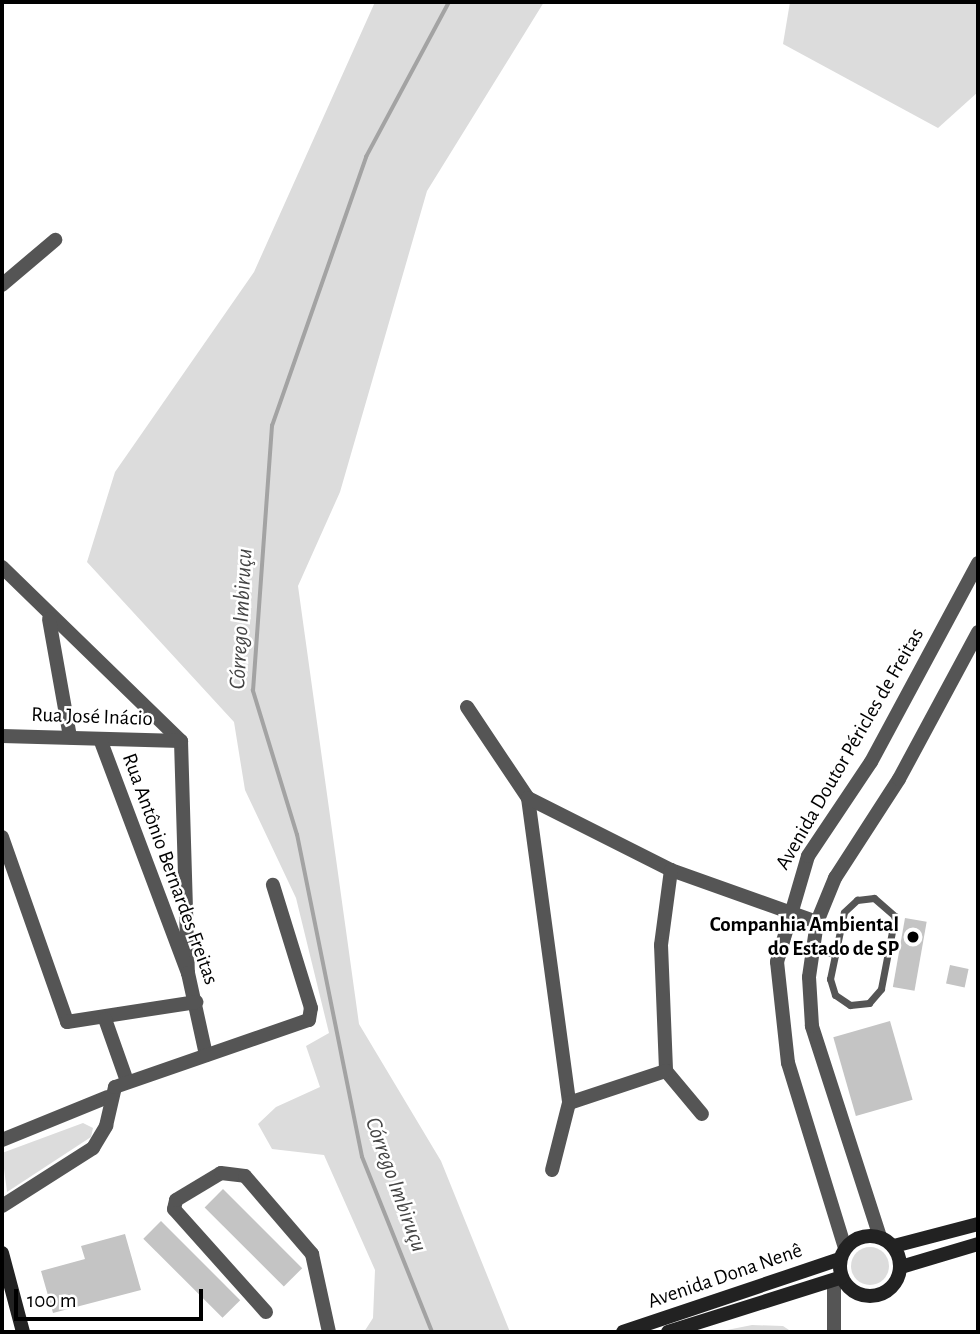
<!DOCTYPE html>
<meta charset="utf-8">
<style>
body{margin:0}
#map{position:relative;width:980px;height:1334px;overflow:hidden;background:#fff;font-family:"Alegreya Sans",sans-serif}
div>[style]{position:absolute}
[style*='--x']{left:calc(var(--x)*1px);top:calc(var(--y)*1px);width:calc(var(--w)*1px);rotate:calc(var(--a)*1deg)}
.green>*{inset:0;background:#dcdcdc}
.round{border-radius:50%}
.stream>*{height:3.5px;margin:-1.75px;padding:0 1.75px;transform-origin:1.75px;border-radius:1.75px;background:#a3a3a3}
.building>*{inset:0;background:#c4c4c4;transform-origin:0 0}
.lane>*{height:7px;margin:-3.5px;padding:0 3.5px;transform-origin:3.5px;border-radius:3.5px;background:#555}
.street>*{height:14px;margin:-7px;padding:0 7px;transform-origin:7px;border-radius:7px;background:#555}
.secondary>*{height:14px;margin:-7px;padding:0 7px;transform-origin:7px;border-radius:7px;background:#222}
.secondary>.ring{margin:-7px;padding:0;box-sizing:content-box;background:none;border:14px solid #222;border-radius:50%}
.dots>*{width:19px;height:19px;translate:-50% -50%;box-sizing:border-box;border:4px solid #fff;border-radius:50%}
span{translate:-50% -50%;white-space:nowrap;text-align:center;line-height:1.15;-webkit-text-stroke:5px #fff;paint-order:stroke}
.street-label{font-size:21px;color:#000}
.poi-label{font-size:21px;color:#000;font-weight:700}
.right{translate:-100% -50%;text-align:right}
.water-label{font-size:23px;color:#444;font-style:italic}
.frame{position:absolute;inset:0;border:4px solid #000;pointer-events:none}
.scale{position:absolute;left:14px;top:1289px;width:189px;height:32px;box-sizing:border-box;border:4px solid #000;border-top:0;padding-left:9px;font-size:21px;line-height:24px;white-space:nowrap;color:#000;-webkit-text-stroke:5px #fff;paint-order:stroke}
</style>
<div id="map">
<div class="green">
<i style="clip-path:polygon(375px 2px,544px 2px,427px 191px,340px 492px,298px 586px,359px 1024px,441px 1161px,510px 1332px,364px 1332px,373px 1318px,375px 1270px,324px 1155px,272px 1149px,258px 1124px,276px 1107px,320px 1087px,306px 1046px,329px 1033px,296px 898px,245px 790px,234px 722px,87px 562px,115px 472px,254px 272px)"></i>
<i style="clip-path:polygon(790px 2px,978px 2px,978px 92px,938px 128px,783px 44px)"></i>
<i style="clip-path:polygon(83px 1123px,93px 1128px,91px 1137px,7px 1192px,2px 1153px)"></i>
<i class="round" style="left:851px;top:1247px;width:38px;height:38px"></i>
<i style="clip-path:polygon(752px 1325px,783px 1326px,792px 1332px,717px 1332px)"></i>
</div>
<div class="stream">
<i style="--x:432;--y:1332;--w:188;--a:-111.8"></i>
<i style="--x:362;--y:1157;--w:328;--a:-101.4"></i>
<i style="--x:297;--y:835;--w:151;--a:-107"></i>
<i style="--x:253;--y:691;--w:266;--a:-85.9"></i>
<i style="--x:272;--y:426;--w:285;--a:-70.7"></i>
<i style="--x:366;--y:157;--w:176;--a:-61.8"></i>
</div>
<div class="building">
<i style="left:905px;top:918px;width:22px;height:70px;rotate:10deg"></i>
<i style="left:950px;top:965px;width:19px;height:19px;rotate:12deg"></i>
<i style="left:890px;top:1021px;width:82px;height:59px;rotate:74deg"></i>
<i style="left:223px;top:1189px;width:112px;height:26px;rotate:45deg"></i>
<i style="left:161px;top:1221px;width:112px;height:25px;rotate:45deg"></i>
<i style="clip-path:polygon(125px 1234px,141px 1290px,53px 1313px,41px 1271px,85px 1259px,81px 1246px)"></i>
</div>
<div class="lane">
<i style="--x:874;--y:898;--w:28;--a:41"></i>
<i style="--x:895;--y:916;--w:74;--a:100.9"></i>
<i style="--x:881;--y:989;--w:18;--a:131"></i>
<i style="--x:869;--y:1003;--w:19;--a:174"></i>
<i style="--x:850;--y:1005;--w:18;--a:-146"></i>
<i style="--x:835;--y:995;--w:17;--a:-107"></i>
<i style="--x:830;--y:979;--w:68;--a:-78.2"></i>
<i style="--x:844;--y:912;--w:18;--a:-43"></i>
<i style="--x:857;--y:900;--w:17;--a:-7"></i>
<i style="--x:813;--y:949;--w:23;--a:13"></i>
</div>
<div class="street">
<i style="--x:2;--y:285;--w:70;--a:-40.3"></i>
<i style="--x:2;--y:567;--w:250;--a:44.2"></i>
<i style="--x:181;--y:741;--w:232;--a:88.3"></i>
<i style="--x:49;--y:619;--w:120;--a:79.9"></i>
<i style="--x:467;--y:707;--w:110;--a:56.2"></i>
<i style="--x:528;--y:798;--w:308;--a:82.3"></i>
<i style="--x:569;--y:1103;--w:69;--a:104.2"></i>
<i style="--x:2;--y:736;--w:179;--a:1.6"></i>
<i style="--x:100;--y:739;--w:250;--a:69.4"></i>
<i style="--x:188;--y:973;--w:84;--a:77.6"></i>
<i style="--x:528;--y:798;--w:160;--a:26.7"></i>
<i style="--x:671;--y:870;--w:155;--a:19.6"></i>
<i style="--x:2;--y:837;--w:196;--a:70.6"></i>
<i style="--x:67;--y:1022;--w:131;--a:-8.8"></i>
<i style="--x:671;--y:870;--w:76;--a:97.6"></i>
<i style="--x:661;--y:945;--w:126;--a:87.7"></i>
<i style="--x:666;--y:1071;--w:56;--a:50.1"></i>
<i style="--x:105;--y:1019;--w:66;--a:70.5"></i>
<i style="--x:569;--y:1103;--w:102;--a:-18.3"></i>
<i style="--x:2;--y:1140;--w:114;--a:-22.1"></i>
<i style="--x:2;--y:1206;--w:108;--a:-32.5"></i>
<i style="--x:93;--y:1148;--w:26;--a:-59"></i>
<i style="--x:106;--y:1126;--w:40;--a:-77"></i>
<i style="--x:115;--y:1087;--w:205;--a:-19.1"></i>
<i style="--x:309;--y:1020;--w:12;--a:-81"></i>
<i style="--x:311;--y:1008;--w:129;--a:-107.2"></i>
<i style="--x:880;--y:1237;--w:222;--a:-107.9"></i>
<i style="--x:812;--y:1026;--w:49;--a:-93.5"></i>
<i style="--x:809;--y:977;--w:56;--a:-81.7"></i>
<i style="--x:817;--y:922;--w:48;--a:-67.8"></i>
<i style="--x:835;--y:878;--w:118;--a:-57.1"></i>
<i style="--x:899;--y:779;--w:167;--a:-61.7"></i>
<i style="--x:845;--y:1248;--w:194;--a:-107.1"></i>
<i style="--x:788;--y:1063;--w:102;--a:-96.2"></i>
<i style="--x:777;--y:962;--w:110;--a:-73.7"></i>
<i style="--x:808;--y:856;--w:113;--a:-56.2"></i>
<i style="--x:871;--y:762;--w:226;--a:-61.7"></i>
<i style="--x:834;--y:1280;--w:52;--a:90"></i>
<i style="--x:266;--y:1312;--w:138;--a:-131.8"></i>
<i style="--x:174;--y:1209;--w:9;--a:-77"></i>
<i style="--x:176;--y:1200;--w:52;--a:-31"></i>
<i style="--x:221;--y:1173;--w:24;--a:7"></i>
<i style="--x:245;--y:1176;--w:103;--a:49.3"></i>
<i style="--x:312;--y:1254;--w:80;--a:77.7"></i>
</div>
<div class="secondary">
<i class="ring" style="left:840px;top:1236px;width:46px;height:46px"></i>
<i style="--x:894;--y:1246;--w:87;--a:-14.7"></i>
<i style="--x:2;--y:1253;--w:82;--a:75.1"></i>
<i style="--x:901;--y:1267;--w:80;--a:-16.6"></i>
<i style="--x:623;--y:1332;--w:229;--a:-18.6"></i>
<i style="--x:668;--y:1332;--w:182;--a:-17.5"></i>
</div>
<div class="dots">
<i style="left:913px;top:937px;background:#000"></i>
</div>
<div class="street-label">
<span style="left:92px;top:717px;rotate:2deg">Rua José Inácio</span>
<span style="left:850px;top:749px;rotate:-60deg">Avenida Doutor Péricles de Freitas</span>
<span style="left:170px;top:869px;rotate:70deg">Rua Antônio Bernardes Freitas</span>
<span style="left:725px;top:1276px;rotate:-19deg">Avenida Dona Nenê</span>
</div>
<div class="poi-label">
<span class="right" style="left:899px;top:937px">Companhia Ambiental<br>do Estado de SP</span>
</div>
<div class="water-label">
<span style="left:242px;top:619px;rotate:-87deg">Córrego Imbiruçu</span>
<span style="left:395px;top:1185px;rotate:70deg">Córrego Imbiruçu</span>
</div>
<div class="frame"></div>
<div class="scale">100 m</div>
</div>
